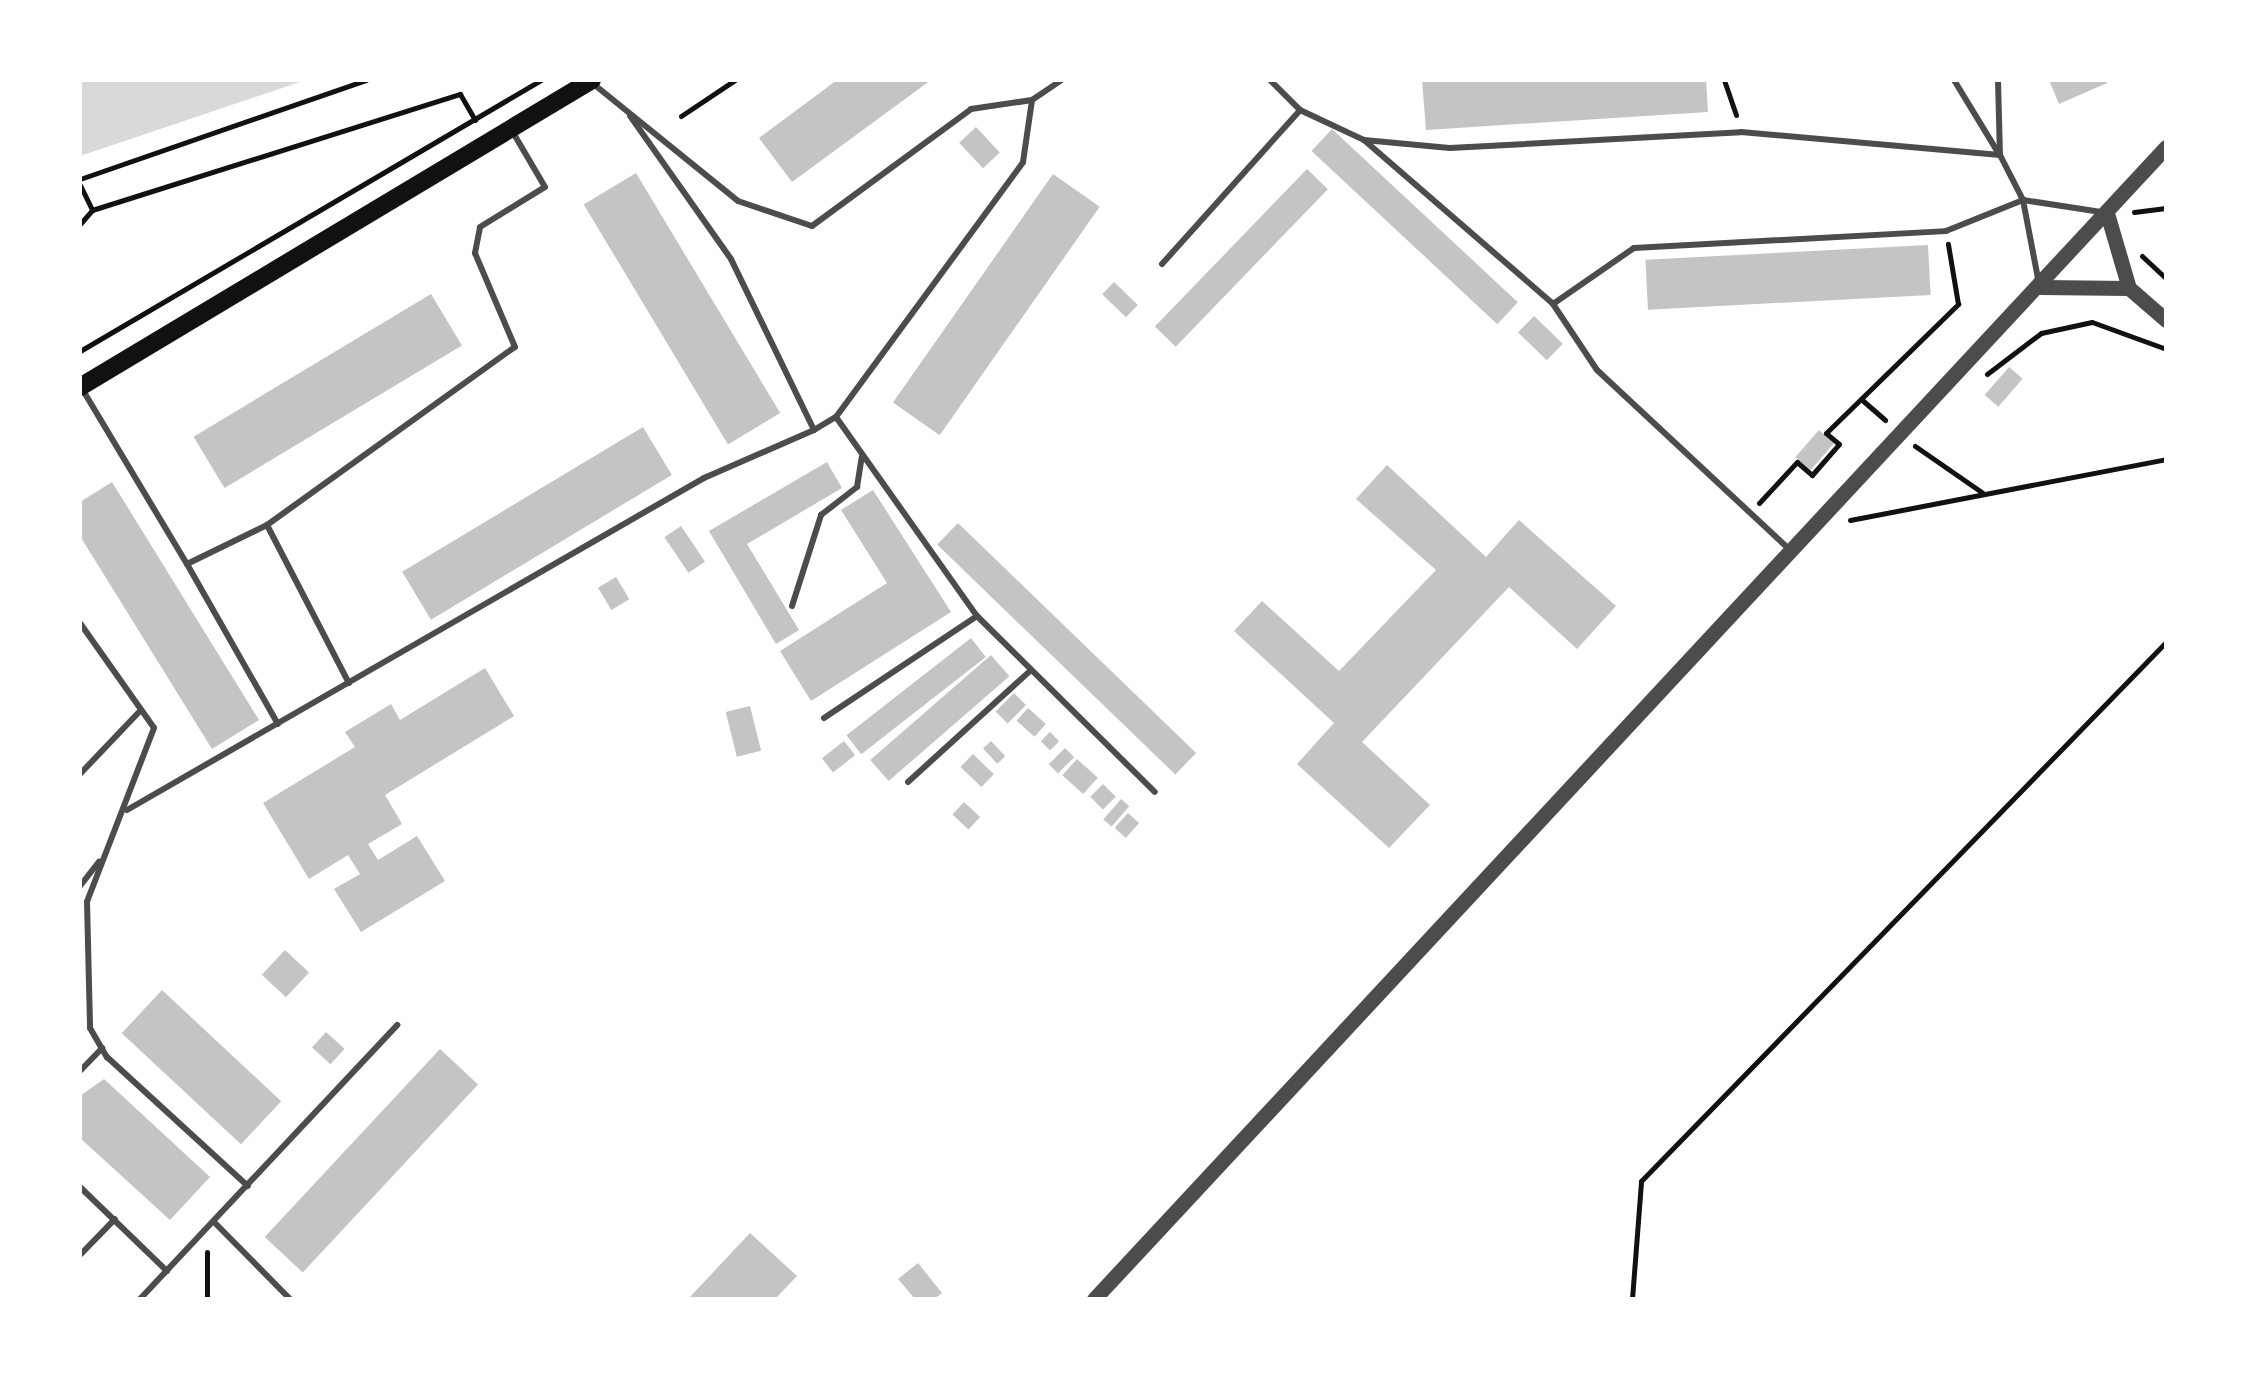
<!DOCTYPE html>
<style>
body{margin:0}
#map{position:relative;width:2246px;height:1379px;overflow:hidden;background:#fff;font-family:"IBM Plex Sans",sans-serif}
div>[style]{position:absolute}
[style*='--x']{left:calc(var(--x)*1px);top:calc(var(--y)*1px);width:calc(var(--w)*1px);rotate:calc(var(--a)*1deg)}
.water>*{inset:0;background:#d9d9d9}
.building>*{inset:0;background:#c4c4c4;transform-origin:0 0}
.path>*{height:5px;margin:-2.5px;padding:0 2.5px;transform-origin:2.5px;border-radius:2.5px;background:#111}
.service>*{height:6px;margin:-3px;padding:0 3px;transform-origin:3px;border-radius:3px;background:#4c4c4c}
.tertiary>*{height:15px;margin:-7.5px;padding:0 7.5px;transform-origin:7.5px;border-radius:7.5px;background:#4c4c4c}
.secondary>*{height:18px;margin:-9px;padding:0 9px;transform-origin:9px;border-radius:9px;background:#111}
span{translate:-50% -50%;white-space:nowrap;text-align:center;line-height:1.15;-webkit-text-stroke:9px #fff;paint-order:stroke}
.frame{position:absolute;inset:0;border:82px solid #fff;pointer-events:none}
</style>
<div id="map">
<div class="water">
<i style="clip-path:polygon(80px 80px,306px 80px,80px 156px)"></i>
</div>
<div class="building">
<i style="clip-path:polygon(837px 80px,931px 80px,792px 182px,759px 138px)"></i>
<i style="clip-path:polygon(1422px 80px,1706px 80px,1708px 112px,1426px 130px)"></i>
<i style="clip-path:polygon(2049px 80px,2106px 80px,2107px 83px,2059px 104px)"></i>
<i style="left:976px;top:127px;width:35px;height:23px;rotate:47deg"></i>
<i style="left:1332px;top:129px;width:254px;height:30px;rotate:43deg"></i>
<i style="left:1307px;top:169px;width:29px;height:219px;rotate:44deg"></i>
<i style="left:636px;top:173px;width:280px;height:61px;rotate:59deg"></i>
<i style="left:1053px;top:174px;width:57px;height:279px;rotate:35deg"></i>
<i style="left:1928px;top:245px;width:50px;height:283px;rotate:87deg"></i>
<i style="left:1114px;top:282px;width:33px;height:17px;rotate:44deg"></i>
<i style="left:431px;top:294px;width:60px;height:277px;rotate:59deg"></i>
<i style="left:1534px;top:316px;width:40px;height:23px;rotate:44deg"></i>
<i style="left:2009px;top:367px;width:18px;height:37px;rotate:41deg"></i>
<i style="left:643px;top:427px;width:56px;height:281px;rotate:59deg"></i>
<i style="left:1819px;top:430px;width:20px;height:36px;rotate:41deg"></i>
<i style="clip-path:polygon(827px 462px,842px 488px,747px 544px,799px 630px,776px 644px,709px 531px)"></i>
<i style="clip-path:polygon(1387px 465px,1486px 557px,1519px 520px,1616px 606px,1577px 649px,1509px 587px,1362px 742px,1430px 805px,1389px 848px,1297px 764px,1334px 723px,1234px 631px,1262px 601px,1339px 671px,1436px 570px,1356px 499px)"></i>
<i style="clip-path:polygon(112px 482px,259px 720px,212px 749px,80px 536px,80px 502px)"></i>
<i style="clip-path:polygon(873px 490px,951px 612px,811px 701px,780px 651px,887px 583px,841px 510px)"></i>
<i style="left:958px;top:523px;width:331px;height:30px;rotate:44deg"></i>
<i style="left:681px;top:526px;width:43px;height:20px;rotate:56deg"></i>
<i style="left:616px;top:577px;width:26px;height:21px;rotate:59deg"></i>
<i style="left:971px;top:638px;width:24px;height:158px;rotate:52deg"></i>
<i style="left:991px;top:655px;width:28px;height:160px;rotate:49deg"></i>
<i style="clip-path:polygon(485px 668px,514px 716px,385px 795px,402px 824px,368px 844px,378px 860px,417px 836px,445px 881px,361px 932px,334px 889px,360px 874px,348px 855px,309px 879px,263px 803px,355px 747px,345px 732px,391px 704px,400px 720px)"></i>
<i style="left:1014px;top:693px;width:17px;height:26px;rotate:45deg"></i>
<i style="left:750px;top:706px;width:46px;height:25px;rotate:76deg"></i>
<i style="left:1028px;top:708px;width:24px;height:17px;rotate:42deg"></i>
<i style="left:1050px;top:732px;width:13px;height:13px;rotate:45deg"></i>
<i style="left:844px;top:741px;width:18px;height:28px;rotate:52deg"></i>
<i style="left:991px;top:741px;width:21px;height:11px;rotate:47deg"></i>
<i style="left:1065px;top:748px;width:13px;height:23px;rotate:45deg"></i>
<i style="left:973px;top:754px;width:29px;height:18px;rotate:44deg"></i>
<i style="left:1077px;top:759px;width:28px;height:22px;rotate:42deg"></i>
<i style="left:1103px;top:784px;width:18px;height:18px;rotate:45deg"></i>
<i style="left:1121px;top:799px;width:11px;height:27px;rotate:41deg"></i>
<i style="left:964px;top:802px;width:22px;height:17px;rotate:43deg"></i>
<i style="left:1128px;top:813px;width:15px;height:20px;rotate:42deg"></i>
<i style="left:285px;top:950px;width:33px;height:34px;rotate:43deg"></i>
<i style="left:162px;top:990px;width:163px;height:59px;rotate:43deg"></i>
<i style="left:326px;top:1032px;width:25px;height:21px;rotate:42deg"></i>
<i style="left:440px;top:1049px;width:52px;height:257px;rotate:43deg"></i>
<i style="clip-path:polygon(104px 1079px,210px 1177px,170px 1220px,80px 1138px,80px 1096px)"></i>
<i style="clip-path:polygon(750px 1233px,797px 1276px,775px 1299px,688px 1299px)"></i>
<i style="clip-path:polygon(918px 1263px,942px 1293px,934px 1299px,915px 1299px,898px 1279px)"></i>
</div>
<div class="path">
<i style="--x:1724;--y:80;--w:37;--a:71"></i>
<i style="--x:681;--y:116;--w:65;--a:-33.7"></i>
<i style="--x:80;--y:179;--w:303;--a:-19.1"></i>
<i style="--x:80;--y:185;--w:28;--a:64"></i>
<i style="--x:2134;--y:212;--w:32;--a:-7"></i>
<i style="--x:80;--y:224;--w:18;--a:-49"></i>
<i style="--x:92;--y:210;--w:386;--a:-17.5"></i>
<i style="--x:460;--y:94;--w:30;--a:60"></i>
<i style="--x:2142;--y:256;--w:33;--a:43"></i>
<i style="--x:80;--y:351;--w:535;--a:-30.45"></i>
<i style="--x:1987;--y:374;--w:68;--a:-37.2"></i>
<i style="--x:2041;--y:333;--w:52;--a:-12.2"></i>
<i style="--x:2092;--y:322;--w:79;--a:20"></i>
<i style="--x:1861;--y:399;--w:32;--a:41"></i>
<i style="--x:1915;--y:446;--w:83;--a:34.7"></i>
<i style="--x:1759;--y:503;--w:56;--a:-47.2"></i>
<i style="--x:1797;--y:462;--w:20;--a:41"></i>
<i style="--x:1812;--y:475;--w:41;--a:-48.9"></i>
<i style="--x:1839;--y:444;--w:17;--a:-140"></i>
<i style="--x:1826;--y:433;--w:185;--a:-44.3"></i>
<i style="--x:1958;--y:304;--w:61;--a:-99.5"></i>
<i style="--x:1850;--y:520;--w:322;--a:-10.9"></i>
<i style="--x:207;--y:1252;--w:47;--a:90"></i>
<i style="--x:1632;--y:1299;--w:118;--a:-85.6"></i>
<i style="--x:1641;--y:1181;--w:752;--a:-45.75"></i>
</div>
<div class="service">
<i style="--x:1270;--y:80;--w:42;--a:45"></i>
<i style="--x:1300;--y:110;--w:71;--a:25.1"></i>
<i style="--x:1364;--y:140;--w:250;--a:40.9"></i>
<i style="--x:1553;--y:304;--w:79;--a:56.3"></i>
<i style="--x:1597;--y:370;--w:261;--a:43"></i>
<i style="--x:1954;--y:80;--w:87;--a:58.7"></i>
<i style="--x:1998;--y:80;--w:74;--a:88.5"></i>
<i style="--x:591;--y:82;--w:189;--a:39"></i>
<i style="--x:738;--y:201;--w:78;--a:18.7"></i>
<i style="--x:812;--y:226;--w:197;--a:-36.3"></i>
<i style="--x:971;--y:109;--w:62;--a:-8.4"></i>
<i style="--x:1032;--y:100;--w:36;--a:-34"></i>
<i style="--x:1364;--y:140;--w:86;--a:5.3"></i>
<i style="--x:1450;--y:148;--w:291;--a:-3.1"></i>
<i style="--x:1741;--y:132;--w:260;--a:5.1"></i>
<i style="--x:2000;--y:155;--w:51;--a:62.9"></i>
<i style="--x:2023;--y:200;--w:80;--a:79.2"></i>
<i style="--x:1162;--y:264;--w:207;--a:-48.1"></i>
<i style="--x:1553;--y:304;--w:98;--a:-34.7"></i>
<i style="--x:1634;--y:248;--w:312;--a:-3.1"></i>
<i style="--x:1946;--y:231;--w:83;--a:-21.9"></i>
<i style="--x:2023;--y:200;--w:79;--a:8.7"></i>
<i style="--x:81;--y:387;--w:206;--a:59.1"></i>
<i style="--x:187;--y:564;--w:89;--a:-26"></i>
<i style="--x:267;--y:525;--w:305;--a:-35.7"></i>
<i style="--x:515;--y:347;--w:102;--a:-113.1"></i>
<i style="--x:475;--y:253;--w:26;--a:-79"></i>
<i style="--x:480;--y:227;--w:76;--a:-31.6"></i>
<i style="--x:545;--y:187;--w:67;--a:-120.4"></i>
<i style="--x:836;--y:417;--w:244;--a:54.7"></i>
<i style="--x:977;--y:616;--w:250;--a:44.7"></i>
<i style="--x:814;--y:430;--w:26;--a:-31"></i>
<i style="--x:836;--y:417;--w:316;--a:-53.7"></i>
<i style="--x:1023;--y:162;--w:63;--a:-81.7"></i>
<i style="--x:267;--y:525;--w:178;--a:62.6"></i>
<i style="--x:187;--y:564;--w:184;--a:60.4"></i>
<i style="--x:792;--y:606;--w:96;--a:-72.3"></i>
<i style="--x:821;--y:515;--w:46;--a:-37.9"></i>
<i style="--x:857;--y:487;--w:30;--a:-81"></i>
<i style="--x:80;--y:623;--w:128;--a:54.8"></i>
<i style="--x:154;--y:728;--w:186;--a:111.1"></i>
<i style="--x:87;--y:902;--w:126;--a:88.6"></i>
<i style="--x:90;--y:1028;--w:34;--a:60"></i>
<i style="--x:107;--y:1057;--w:191;--a:42.5"></i>
<i style="--x:824;--y:718;--w:184;--a:-33.7"></i>
<i style="--x:80;--y:774;--w:88;--a:-46.4"></i>
<i style="--x:908;--y:782;--w:164;--a:-42.3"></i>
<i style="--x:127;--y:810;--w:666;--a:-29.92"></i>
<i style="--x:704;--y:478;--w:120;--a:-23.6"></i>
<i style="--x:814;--y:430;--w:190;--a:-115.9"></i>
<i style="--x:731;--y:259;--w:175;--a:-125.2"></i>
<i style="--x:80;--y:886;--w:31;--a:-52"></i>
<i style="--x:80;--y:1071;--w:32;--a:-46"></i>
<i style="--x:80;--y:1187;--w:121;--a:44"></i>
<i style="--x:216;--y:1224;--w:105;--a:45.4"></i>
<i style="--x:80;--y:1255;--w:50;--a:-45.8"></i>
<i style="--x:140;--y:1299;--w:376;--a:-46.8"></i>
</div>
<div class="tertiary">
<i style="--x:2107;--y:213;--w:78;--a:73.7"></i>
<i style="--x:2040;--y:287;--w:89;--a:0.6"></i>
<i style="--x:2129;--y:288;--w:49;--a:40.9"></i>
<i style="--x:1094;--y:1299;--w:1574;--a:-47.06"></i>
</div>
<div class="secondary">
<i style="--x:80;--y:387;--w:597;--a:-30.95"></i>
</div>
<div class="frame"></div>
</div>
